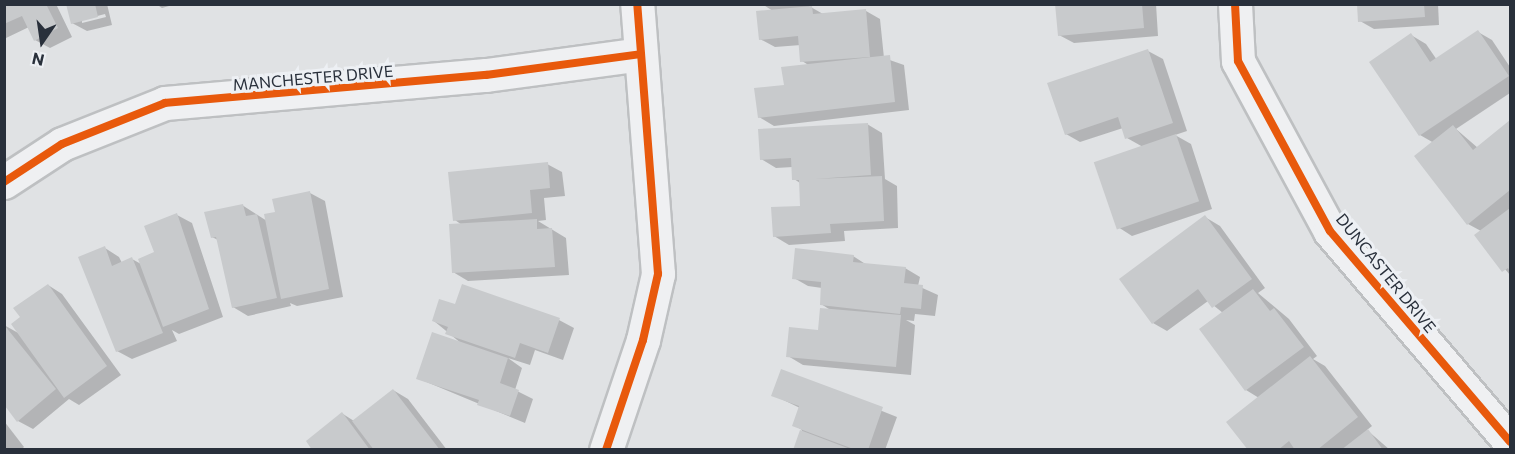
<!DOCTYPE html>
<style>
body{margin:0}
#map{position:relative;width:1515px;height:454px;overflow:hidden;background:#e0e2e4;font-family:Commissioner,sans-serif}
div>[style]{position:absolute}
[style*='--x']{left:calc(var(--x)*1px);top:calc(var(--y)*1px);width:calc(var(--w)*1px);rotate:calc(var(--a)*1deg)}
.shadow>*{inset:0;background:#0003}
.building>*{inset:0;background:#c8cacc;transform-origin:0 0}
.roads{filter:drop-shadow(2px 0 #bec0c2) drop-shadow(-2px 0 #bec0c2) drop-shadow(0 2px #bec0c2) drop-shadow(0 -2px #bec0c2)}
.minor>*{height:33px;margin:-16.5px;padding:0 16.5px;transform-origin:16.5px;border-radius:16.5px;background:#eff0f2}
.cycleway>*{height:8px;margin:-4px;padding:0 4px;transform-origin:4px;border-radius:4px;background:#e8590c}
span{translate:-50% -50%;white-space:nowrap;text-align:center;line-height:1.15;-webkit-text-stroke:6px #edf0f4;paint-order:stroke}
.street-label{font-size:16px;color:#29303b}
.frame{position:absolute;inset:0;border:6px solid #29303b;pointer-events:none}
.north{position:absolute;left:12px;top:12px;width:60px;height:60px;-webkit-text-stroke:4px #edf0f4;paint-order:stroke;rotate:193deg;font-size:16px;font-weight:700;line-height:24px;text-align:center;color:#29303b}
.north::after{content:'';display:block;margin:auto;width:21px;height:27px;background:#29303b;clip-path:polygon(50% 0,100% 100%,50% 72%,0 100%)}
</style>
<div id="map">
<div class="shadow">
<i style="clip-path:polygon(4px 4px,56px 4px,72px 37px,50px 48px,35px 40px,29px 27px,4px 39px)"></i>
<i style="clip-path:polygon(evenodd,68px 4px,107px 4px,112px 25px,87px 31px,72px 23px,68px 4px,105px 14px,106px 17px,82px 23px,82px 20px,105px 14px)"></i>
<i style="clip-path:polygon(156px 4px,176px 4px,162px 8px)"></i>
<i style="clip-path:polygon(762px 4px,826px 4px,809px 6px,823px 14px,866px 11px,880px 19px,884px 58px,904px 65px,909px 110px,774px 126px,759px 117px,810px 66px,802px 61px,801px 45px,775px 47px,760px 39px,773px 11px)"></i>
<i style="clip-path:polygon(1057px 4px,1156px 4px,1158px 36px,1074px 43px,1059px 35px)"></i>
<i style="clip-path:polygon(1359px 4px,1438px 4px,1439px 25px,1374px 29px,1360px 21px)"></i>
<i style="clip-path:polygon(1478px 32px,1492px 40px,1510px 67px,1510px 93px,1456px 129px,1478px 148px,1510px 122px,1510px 275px,1476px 235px,1481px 231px,1468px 224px,1434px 143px,1420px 135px,1411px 35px,1426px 44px,1437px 60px)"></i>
<i style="clip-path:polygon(1148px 51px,1163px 59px,1187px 131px,1175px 135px,1191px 144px,1212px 209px,1132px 236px,1118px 227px,1143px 147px,1127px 138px,1123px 128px,1080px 142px,1066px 134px)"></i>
<i style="clip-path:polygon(867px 124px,882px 133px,885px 179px,897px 186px,898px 228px,844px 231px,845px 241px,789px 245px,774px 236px,802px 207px,800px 183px,794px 179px,793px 167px,776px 168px,761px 159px)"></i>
<i style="clip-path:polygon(547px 164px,562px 172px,565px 196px,544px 198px,546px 220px,538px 221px,566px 238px,569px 275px,468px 281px,453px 272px,462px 225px,455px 220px)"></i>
<i style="clip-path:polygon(310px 193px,325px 201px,343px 297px,297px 306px,290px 303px,291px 306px,248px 316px,233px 307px,218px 240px,212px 237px,242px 205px,267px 221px)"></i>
<i style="clip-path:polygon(177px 215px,192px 223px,223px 317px,179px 334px,172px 330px,177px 341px,132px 359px,117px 351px,105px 248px,119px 257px,122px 263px,132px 259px,141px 264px,156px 253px)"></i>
<i style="clip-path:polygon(1205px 217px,1220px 226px,1265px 288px,1258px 293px,1289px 319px,1317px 356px,1313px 359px,1325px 366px,1372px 426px,1367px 430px,1390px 450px,1250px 450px,1259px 398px,1246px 390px,1223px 313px,1208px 301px,1167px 331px,1153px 323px)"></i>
<i style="clip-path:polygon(853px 256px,867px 265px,905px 268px,920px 277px,918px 286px,938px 295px,935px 316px,915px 314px,914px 321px,906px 320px,915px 325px,911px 375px,803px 365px,788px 356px,819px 331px,832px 311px,821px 304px,822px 288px,808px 286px,794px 278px)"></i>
<i style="clip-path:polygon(48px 285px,62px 294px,121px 375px,79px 405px,69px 399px,33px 429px,18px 421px,4px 404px,4px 325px,20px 334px,22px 318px)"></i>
<i style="clip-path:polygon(456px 306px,559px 320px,574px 328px,563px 360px,535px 350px,530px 365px,508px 358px,522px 368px,515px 390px,533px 399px,525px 423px,417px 378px,462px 344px,434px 321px)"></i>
<i style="clip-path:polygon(782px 371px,897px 417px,885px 450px,794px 450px,802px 430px,794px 425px,800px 408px,773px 395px)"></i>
<i style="clip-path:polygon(393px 390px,408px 399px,447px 450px,314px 450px,343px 414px,354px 421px)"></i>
<i style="clip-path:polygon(4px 421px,24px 447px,21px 450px,4px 450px)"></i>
</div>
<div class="building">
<i style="clip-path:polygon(4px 4px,46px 4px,58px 28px,34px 41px,22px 16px,4px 24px)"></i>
<i style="clip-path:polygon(66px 4px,95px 4px,98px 17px,71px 24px)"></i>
<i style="clip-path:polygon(1055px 4px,1142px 4px,1144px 28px,1058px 36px)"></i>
<i style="clip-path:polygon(1357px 4px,1424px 4px,1425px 17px,1358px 22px)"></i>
<i style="clip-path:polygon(812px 6px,813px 14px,866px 9px,870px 57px,800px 62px,798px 36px,759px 40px,756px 11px)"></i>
<i style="clip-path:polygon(1478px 30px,1509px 76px,1419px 136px,1369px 62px,1411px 33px,1430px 62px)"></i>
<i style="clip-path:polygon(1148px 49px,1173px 123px,1125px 139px,1118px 117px,1065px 135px,1047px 83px)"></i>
<i style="clip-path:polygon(890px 55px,895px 102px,758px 118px,754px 88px,784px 85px,781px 67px)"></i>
<i style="clip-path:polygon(1510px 120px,1510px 190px,1467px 225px,1414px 156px,1453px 125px,1473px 150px)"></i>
<i style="clip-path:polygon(868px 123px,871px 175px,815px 179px,882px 176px,884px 221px,830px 224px,831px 233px,773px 237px,771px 207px,800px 206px,799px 180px,792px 180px,791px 158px,760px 160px,758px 129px)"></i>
<i style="left:1176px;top:134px;width:71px;height:87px;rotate:71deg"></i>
<i style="clip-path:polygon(548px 162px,550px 188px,530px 190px,532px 213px,453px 221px,448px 172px)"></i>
<i style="clip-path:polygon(310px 191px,329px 289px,281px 299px,264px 214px,275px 212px,272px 199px)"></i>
<i style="clip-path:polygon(243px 204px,246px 216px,257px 214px,277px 298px,232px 308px,216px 237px,211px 238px,204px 212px)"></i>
<i style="clip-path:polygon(1510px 208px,1510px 272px,1508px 268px,1502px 272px,1474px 235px)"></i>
<i style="clip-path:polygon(177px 213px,209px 309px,163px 327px,138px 259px,154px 252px,144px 226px)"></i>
<i style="clip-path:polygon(1205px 215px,1252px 279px,1212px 308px,1198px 289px,1152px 324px,1119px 279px)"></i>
<i style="clip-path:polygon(537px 219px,537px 229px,552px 228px,555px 267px,452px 273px,449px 224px)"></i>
<i style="clip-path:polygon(105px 246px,112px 266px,132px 257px,163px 333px,116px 352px,78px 257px)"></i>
<i style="clip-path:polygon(795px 248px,854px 255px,853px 262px,906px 267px,904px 283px,923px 285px,921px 309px,901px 307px,900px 314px,820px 305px,821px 282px,792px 279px)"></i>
<i style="clip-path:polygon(48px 284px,107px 366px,64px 398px,11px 324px,20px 317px,13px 308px)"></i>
<i style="clip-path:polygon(462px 284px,560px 318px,548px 353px,520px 343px,515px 358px,445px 334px,448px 327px,432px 321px,439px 299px,455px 304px)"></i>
<i style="clip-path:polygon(1253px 289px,1270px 311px,1274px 308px,1304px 347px,1245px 391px,1199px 329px)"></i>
<i style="clip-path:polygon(820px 308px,901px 315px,896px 367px,786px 357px,789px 327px,818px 330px)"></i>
<i style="clip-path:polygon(5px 326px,56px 389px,17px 422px,5px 406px)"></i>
<i style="clip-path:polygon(432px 332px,508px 358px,500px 383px,519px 390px,510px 416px,477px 405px,479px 400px,416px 379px)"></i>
<i style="clip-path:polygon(1310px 356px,1358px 417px,1317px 450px,1295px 450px,1289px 441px,1278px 450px,1248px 450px,1226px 422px)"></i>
<i style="clip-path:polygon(781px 369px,883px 407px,868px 450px,856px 450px,792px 426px,799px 406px,771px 396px)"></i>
<i style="clip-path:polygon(393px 389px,440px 450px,374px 450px,352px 421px)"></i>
<i style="clip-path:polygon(342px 412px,370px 450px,312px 450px,306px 441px)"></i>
<i style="clip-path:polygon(1368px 429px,1383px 450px,1341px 450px)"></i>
<i style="clip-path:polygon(800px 430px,850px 449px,850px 450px,793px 450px)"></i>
</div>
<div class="roads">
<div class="minor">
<i style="--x:1235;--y:4;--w:57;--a:87"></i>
<i style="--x:1238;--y:61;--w:193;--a:61.6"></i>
<i style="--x:1330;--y:231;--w:277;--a:49.5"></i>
<i style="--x:4;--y:182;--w:69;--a:-33.2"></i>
<i style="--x:62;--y:144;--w:111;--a:-21.7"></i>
<i style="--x:165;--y:103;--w:322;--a:-5"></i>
<i style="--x:486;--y:75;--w:156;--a:-7.7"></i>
<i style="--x:606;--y:450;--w:116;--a:-71.4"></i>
<i style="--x:643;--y:340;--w:68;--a:-77.2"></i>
<i style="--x:658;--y:274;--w:271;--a:-94.4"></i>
</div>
</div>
<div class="cycleway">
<i style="--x:1235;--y:4;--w:57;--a:87"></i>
<i style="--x:1238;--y:61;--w:193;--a:61.6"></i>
<i style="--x:1330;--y:231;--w:277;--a:49.5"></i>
<i style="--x:4;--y:182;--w:69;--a:-33.2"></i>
<i style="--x:62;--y:144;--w:111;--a:-21.7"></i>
<i style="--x:165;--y:103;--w:322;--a:-5"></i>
<i style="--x:486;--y:75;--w:156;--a:-7.7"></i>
<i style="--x:606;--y:450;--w:116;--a:-71.4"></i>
<i style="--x:643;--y:340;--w:68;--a:-77.2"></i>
<i style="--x:658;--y:274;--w:271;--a:-94.4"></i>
</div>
<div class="street-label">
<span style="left:313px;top:78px;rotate:-5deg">MANCHESTER DRIVE</span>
<span style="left:1386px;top:273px;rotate:51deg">DUNCASTER DRIVE</span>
</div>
<div class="frame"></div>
<div class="north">N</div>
</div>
